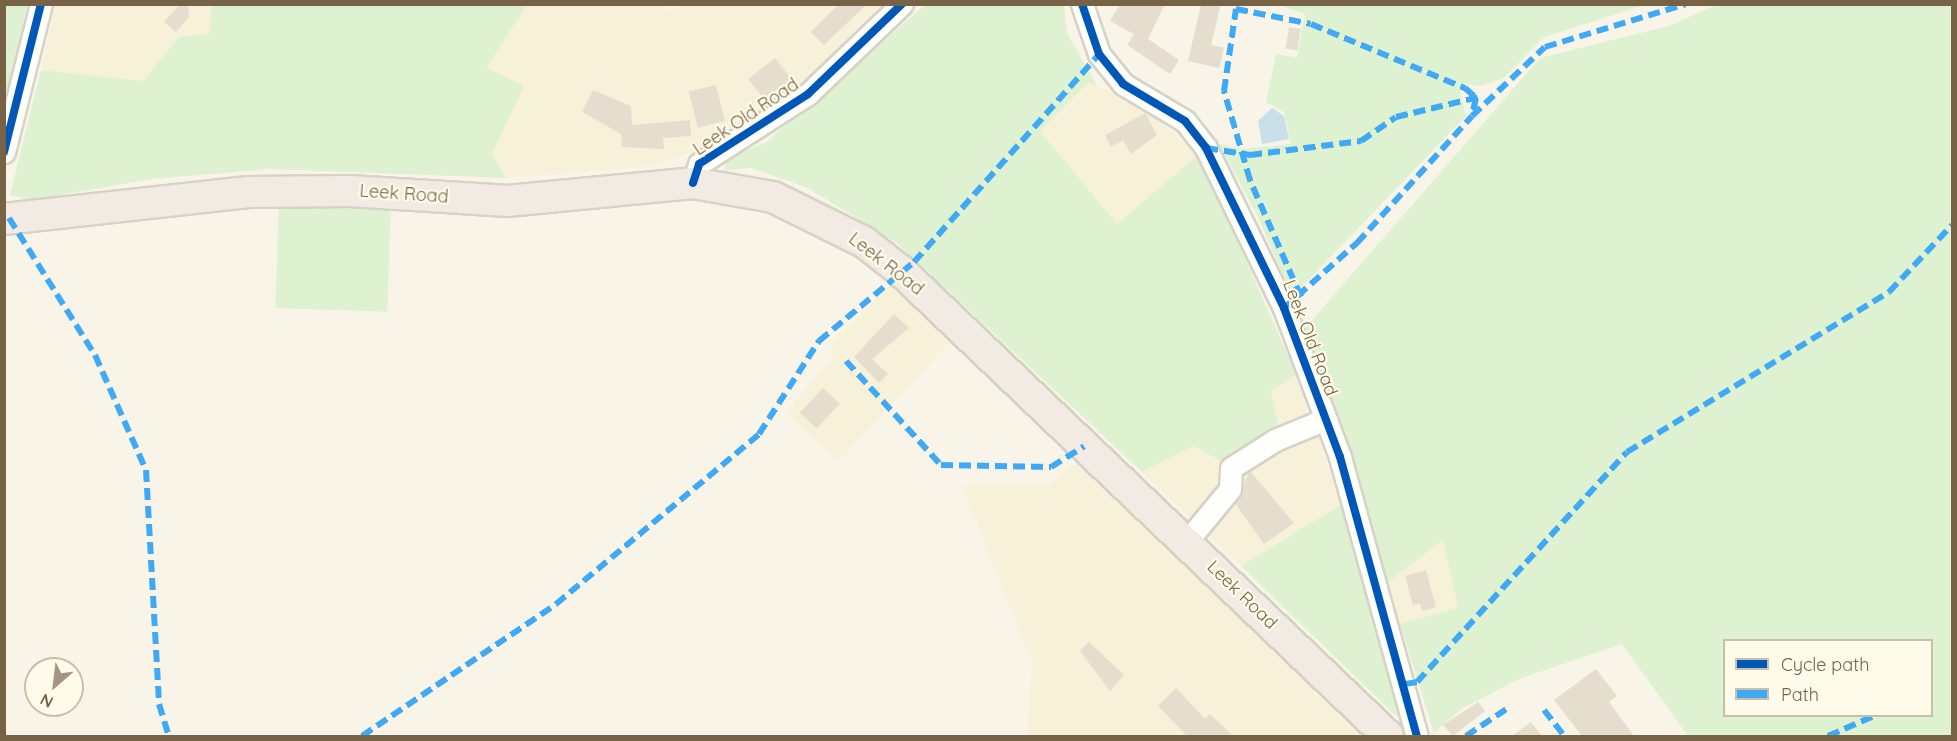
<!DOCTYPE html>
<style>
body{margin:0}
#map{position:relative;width:1957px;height:741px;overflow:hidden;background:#f8f5e8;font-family:Quicksand,sans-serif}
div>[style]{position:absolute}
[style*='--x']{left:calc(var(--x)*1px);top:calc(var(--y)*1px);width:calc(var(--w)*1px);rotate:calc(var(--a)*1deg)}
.residential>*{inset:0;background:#f7f1da}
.green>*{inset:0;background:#def1d1;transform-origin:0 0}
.water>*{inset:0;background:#c8e0e9}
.building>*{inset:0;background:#e5decf;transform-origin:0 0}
.roads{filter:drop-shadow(2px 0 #d7d2c6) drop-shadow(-2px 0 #d7d2c6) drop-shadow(0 2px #d7d2c6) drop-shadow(0 -2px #d7d2c6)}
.minor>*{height:21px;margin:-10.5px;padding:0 10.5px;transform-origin:10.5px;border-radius:10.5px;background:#fefefc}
.highway>*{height:30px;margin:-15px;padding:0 15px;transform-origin:15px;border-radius:15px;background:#f2ebe3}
.quiet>*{height:6px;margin-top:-3px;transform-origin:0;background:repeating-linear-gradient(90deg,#3fa9f5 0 12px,transparent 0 18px)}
.cycleway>*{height:8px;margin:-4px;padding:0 4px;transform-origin:4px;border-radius:4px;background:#0057b8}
span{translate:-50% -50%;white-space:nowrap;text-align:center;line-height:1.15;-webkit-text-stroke:4.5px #fffbea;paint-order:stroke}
.street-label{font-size:18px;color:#786246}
.frame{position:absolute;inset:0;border:6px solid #786246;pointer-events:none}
.legend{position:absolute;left:1723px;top:639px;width:210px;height:78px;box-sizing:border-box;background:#fffbea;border:2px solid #c9bea8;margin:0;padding:8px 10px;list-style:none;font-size:18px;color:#786246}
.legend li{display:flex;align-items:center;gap:12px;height:30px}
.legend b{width:30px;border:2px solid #c9bea8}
.north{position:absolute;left:24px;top:657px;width:60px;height:60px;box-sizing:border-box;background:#fffbea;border:2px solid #c9bea8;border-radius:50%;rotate:208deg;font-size:16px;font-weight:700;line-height:24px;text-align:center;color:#786246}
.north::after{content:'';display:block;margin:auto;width:21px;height:27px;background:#a5957f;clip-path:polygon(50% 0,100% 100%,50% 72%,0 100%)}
</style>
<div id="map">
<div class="residential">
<i style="clip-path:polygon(662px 4px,670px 11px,682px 4px,881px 5px,789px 96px,702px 148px,654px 166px,506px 178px,492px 154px,523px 86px,486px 68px,527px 5px)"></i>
<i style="clip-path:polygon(55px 5px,212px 5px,209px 35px,179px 37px,143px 81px,41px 70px)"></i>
<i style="clip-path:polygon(1088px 83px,1129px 98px,1199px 154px,1117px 224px,1040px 131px)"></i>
<i style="clip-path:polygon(892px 283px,950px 342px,838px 462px,786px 412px,831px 360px,833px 343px)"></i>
<i style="clip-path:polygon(1296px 374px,1342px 504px,1241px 566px,1142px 472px,1193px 445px)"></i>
<i style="clip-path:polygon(1077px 463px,1153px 536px,1369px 736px,1027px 736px,1032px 662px,962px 486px,1049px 485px)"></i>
<i style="clip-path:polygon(1443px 539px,1458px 609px,1400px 624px,1388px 582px)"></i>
</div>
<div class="green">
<i style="clip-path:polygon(5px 5px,27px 5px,5px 112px)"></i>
<i style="clip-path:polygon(212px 5px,527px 5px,486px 68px,524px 86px,492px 154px,506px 178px,270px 169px,152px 179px,31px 200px,10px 195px,41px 70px,143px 81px,179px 37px,209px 34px)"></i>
<i style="clip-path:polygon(925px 5px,1064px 5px,1067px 33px,1097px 86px,1088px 83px,1040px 131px,1117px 224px,1199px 154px,1296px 374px,1271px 391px,1279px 430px,1229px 465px,1193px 446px,1142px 472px,898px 244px,808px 188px,751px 168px,725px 170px,725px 158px,765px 143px)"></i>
<i style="clip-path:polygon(1278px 5px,1645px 5px,1544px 37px,1504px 78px,1481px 86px,1464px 84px,1460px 91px,1466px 116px,1292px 297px,1259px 219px,1223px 151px,1213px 143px,1242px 149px,1291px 144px,1284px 112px,1266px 102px,1276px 54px,1297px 58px,1305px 14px)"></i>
<i style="clip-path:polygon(evenodd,1716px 5px,1952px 5px,1952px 736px,1688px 736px,1622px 644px,1519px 679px,1461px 709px,1434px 733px,1400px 624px,1458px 608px,1443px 540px,1388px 582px,1306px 327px,1540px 58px,1669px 26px,1716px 5px,1724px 640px,1932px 640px,1932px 716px,1724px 716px,1724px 640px)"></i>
<i style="left:279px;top:201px;width:112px;height:107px;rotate:2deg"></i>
<i style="clip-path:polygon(1342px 504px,1403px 711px,1397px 717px,1241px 566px)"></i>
</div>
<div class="water">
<i style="clip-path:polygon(1272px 108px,1284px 116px,1289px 139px,1262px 144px,1258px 121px)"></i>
</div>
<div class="building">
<i style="clip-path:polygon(180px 4px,188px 4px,189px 17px,176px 32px,164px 22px)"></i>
<i style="clip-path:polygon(839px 4px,867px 4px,824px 45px,811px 32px)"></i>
<i style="clip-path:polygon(1120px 4px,1165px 4px,1148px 39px,1179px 60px,1170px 74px,1127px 45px,1134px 34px,1110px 21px)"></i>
<i style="clip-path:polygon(1201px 4px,1221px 4px,1211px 45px,1224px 48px,1219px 68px,1188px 61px)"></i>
<i style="left:1289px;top:27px;width:12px;height:22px;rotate:9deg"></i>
<i style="left:775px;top:58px;width:33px;height:34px;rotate:52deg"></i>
<i style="left:716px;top:85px;width:37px;height:28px;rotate:76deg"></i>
<i style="clip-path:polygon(593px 90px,631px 106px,632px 125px,690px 120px,691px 136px,663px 138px,664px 149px,622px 147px,621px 134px,582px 112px)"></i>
<i style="clip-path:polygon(1145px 113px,1157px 135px,1131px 154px,1123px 140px,1111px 147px,1105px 135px)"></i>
<i style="clip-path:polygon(894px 314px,909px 328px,872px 359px,888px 374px,879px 383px,854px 357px)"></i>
<i style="left:823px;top:388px;width:23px;height:34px;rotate:43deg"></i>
<i style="clip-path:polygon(1250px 471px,1294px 523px,1264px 544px,1235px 503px)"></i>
<i style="clip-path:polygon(1426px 570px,1436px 607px,1422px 611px,1420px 603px,1413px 605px,1405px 576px)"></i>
<i style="clip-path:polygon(1089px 642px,1124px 675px,1110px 691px,1080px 651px)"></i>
<i style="clip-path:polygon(1596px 669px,1617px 696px,1609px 702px,1634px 736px,1582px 736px,1554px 700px)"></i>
<i style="clip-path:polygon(1176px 688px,1205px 719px,1210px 714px,1233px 736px,1187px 736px,1158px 706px)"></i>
<i style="clip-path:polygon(1478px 702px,1485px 711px,1453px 736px,1443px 725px)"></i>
<i style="clip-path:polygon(1531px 722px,1542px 736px,1512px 736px)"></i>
</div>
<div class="roads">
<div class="minor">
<i style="--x:1082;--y:4;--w:53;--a:71.2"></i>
<i style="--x:1099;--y:54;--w:38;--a:51"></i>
<i style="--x:1123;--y:84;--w:72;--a:30.8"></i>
<i style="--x:1185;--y:121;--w:34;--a:52"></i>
<i style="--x:1206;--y:148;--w:178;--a:64"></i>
<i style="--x:1284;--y:308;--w:159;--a:69.4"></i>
<i style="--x:1340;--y:457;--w:289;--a:74.6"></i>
<i style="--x:4;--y:152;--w:153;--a:-76"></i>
<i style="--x:693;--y:183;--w:20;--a:-72"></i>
<i style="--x:699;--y:164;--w:130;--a:-32.7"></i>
<i style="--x:808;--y:94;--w:130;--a:-43.8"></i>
<i style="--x:1187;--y:541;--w:67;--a:-50.4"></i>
<i style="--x:1230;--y:489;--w:21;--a:-87"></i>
<i style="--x:1231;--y:468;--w:52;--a:-32.5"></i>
<i style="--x:1275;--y:440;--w:55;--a:-22.4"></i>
</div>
<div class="highway">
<i style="--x:4;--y:219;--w:246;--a:-6.3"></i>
<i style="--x:249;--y:192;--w:101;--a:-0.6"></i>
<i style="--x:350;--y:191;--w:157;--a:3.6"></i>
<i style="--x:507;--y:201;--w:187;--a:-5.5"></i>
<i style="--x:693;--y:183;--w:81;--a:9.9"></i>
<i style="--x:773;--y:197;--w:102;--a:26.3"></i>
<i style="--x:864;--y:242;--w:47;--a:38.1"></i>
<i style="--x:901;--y:271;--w:673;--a:43.68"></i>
</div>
</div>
<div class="quiet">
<i style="--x:1206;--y:148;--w:45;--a:9"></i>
<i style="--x:1250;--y:155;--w:112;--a:-7.2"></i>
<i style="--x:1361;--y:141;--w:42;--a:-34.4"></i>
<i style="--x:1396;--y:117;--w:85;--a:-13.5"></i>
<i style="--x:9;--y:218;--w:162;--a:57.9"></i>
<i style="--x:95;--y:355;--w:126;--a:66.1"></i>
<i style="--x:146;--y:470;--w:234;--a:86.8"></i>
<i style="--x:159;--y:704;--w:34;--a:73"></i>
<i style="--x:1301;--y:297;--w:128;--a:-113.6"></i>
<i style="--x:1250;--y:180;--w:93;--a:-106.3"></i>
<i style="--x:1224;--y:91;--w:83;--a:-81.7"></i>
<i style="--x:1236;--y:9;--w:76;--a:11.3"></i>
<i style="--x:1311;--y:24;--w:167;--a:22.6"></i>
<i style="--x:1465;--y:88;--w:15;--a:42"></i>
<i style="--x:1476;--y:98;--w:18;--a:103"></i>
<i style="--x:1284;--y:308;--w:98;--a:-41.7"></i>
<i style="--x:1357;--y:243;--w:171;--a:-47.8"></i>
<i style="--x:1472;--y:116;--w:100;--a:-43.4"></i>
<i style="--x:1545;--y:47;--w:147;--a:-17"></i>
<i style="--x:846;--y:361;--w:141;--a:47.6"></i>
<i style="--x:941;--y:465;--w:110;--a:1"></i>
<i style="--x:1051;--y:467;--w:39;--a:-32"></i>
<i style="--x:1405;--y:684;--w:12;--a:-9"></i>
<i style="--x:1417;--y:682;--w:311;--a:-47.6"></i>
<i style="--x:1627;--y:452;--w:307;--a:-31.4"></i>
<i style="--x:1889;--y:292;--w:92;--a:-46.8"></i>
<i style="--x:1544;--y:710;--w:33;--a:52"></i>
<i style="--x:362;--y:736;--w:235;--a:-34.2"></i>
<i style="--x:556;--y:604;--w:265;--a:-39.9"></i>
<i style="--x:759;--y:434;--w:111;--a:-57.2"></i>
<i style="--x:819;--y:341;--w:124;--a:-39.7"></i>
<i style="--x:914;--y:262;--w:278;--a:-48.3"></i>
<i style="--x:1466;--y:736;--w:50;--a:-33.7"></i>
<i style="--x:1828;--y:736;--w:50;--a:-23.5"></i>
</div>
<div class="cycleway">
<i style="--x:1082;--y:4;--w:53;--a:71.2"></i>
<i style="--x:1099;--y:54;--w:38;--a:51"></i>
<i style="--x:1123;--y:84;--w:72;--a:30.8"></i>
<i style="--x:1185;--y:121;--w:34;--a:52"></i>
<i style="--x:1206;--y:148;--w:178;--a:64"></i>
<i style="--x:1284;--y:308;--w:159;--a:69.4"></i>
<i style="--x:1340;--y:457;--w:289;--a:74.6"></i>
<i style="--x:4;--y:152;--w:153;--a:-76"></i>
<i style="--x:693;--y:183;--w:20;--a:-72"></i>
<i style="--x:699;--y:164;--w:130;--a:-32.7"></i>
<i style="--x:808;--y:94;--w:130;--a:-43.8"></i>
</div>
<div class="street-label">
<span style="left:746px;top:117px;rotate:-34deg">Leek Old Road</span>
<span style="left:404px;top:194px;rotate:4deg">Leek Road</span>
<span style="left:886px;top:264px;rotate:38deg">Leek Road</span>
<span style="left:1310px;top:338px;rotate:69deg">Leek Old Road</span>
<span style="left:1242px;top:595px;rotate:44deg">Leek Road</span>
</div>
<div class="frame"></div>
<ul class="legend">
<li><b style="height:8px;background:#0057b8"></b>Cycle path</li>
<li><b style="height:8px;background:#3fa9f5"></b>Path</li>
</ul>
<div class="north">N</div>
</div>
